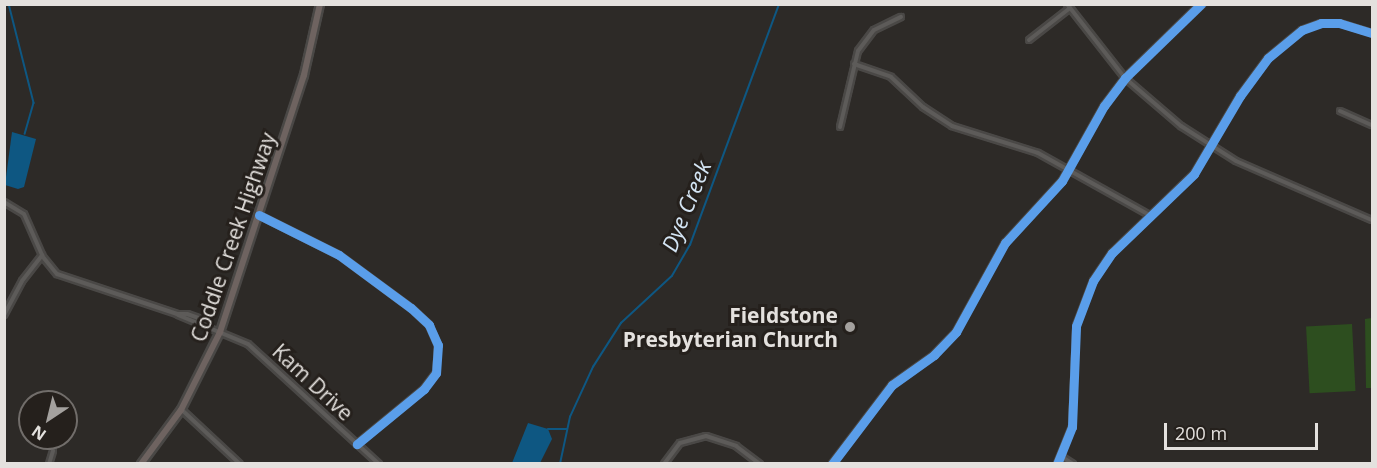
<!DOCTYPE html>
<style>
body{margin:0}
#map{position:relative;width:1377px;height:468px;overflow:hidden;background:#2d2a27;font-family:"Open Sans",sans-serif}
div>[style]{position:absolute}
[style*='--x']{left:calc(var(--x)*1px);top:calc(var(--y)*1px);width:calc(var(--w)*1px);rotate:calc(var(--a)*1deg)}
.green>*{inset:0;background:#2d4e1f;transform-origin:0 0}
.water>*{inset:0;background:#0e5782}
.stream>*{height:1.5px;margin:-0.75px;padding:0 0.75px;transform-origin:0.75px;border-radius:0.75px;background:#0e5782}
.roads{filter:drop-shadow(2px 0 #4a4846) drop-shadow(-2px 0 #4a4846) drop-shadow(0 2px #4a4846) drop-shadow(0 -2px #4a4846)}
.minor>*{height:4px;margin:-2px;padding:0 2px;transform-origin:2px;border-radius:2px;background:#5d5b59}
.primary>*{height:6px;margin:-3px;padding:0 3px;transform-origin:3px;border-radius:3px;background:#6e6360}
.cycleway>*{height:9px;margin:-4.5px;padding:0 4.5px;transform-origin:4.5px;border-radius:4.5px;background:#5a9eea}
.dots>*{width:16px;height:16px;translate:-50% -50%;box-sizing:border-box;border:3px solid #25201c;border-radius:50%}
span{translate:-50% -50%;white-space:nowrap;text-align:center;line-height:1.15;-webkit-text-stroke:6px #25201c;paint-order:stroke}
.street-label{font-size:21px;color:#e4e1de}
.poi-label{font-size:21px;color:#e4e1de;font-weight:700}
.right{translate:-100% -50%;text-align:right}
.water-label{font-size:22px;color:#d4e5f4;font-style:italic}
.frame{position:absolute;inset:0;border:6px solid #e4e1de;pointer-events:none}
.north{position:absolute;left:18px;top:390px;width:60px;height:60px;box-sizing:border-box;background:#25201c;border:2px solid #716d6a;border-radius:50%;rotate:215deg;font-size:16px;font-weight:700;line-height:24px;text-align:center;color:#e4e1de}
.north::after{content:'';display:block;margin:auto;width:21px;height:27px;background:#a4a19e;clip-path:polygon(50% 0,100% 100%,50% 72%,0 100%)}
.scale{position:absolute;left:1164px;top:423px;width:154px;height:27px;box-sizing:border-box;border:3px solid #e4e1de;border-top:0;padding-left:8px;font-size:18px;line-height:21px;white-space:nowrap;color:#e4e1de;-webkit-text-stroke:4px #25201c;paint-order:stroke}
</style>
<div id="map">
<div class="green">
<i style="clip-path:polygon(1372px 318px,1372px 388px,1366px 388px,1365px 319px)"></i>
<i style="left:1352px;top:324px;width:67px;height:46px;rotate:87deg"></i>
</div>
<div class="water">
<i style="clip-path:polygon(12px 132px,36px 139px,24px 187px,18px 189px,5px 185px)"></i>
<i style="clip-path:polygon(528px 423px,548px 429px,552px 439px,540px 463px,512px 463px)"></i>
</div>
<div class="stream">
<i style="--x:9;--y:4;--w:102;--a:75.8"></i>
<i style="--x:34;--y:103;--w:32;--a:106"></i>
<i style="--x:548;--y:429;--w:19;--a:0"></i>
<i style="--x:560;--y:464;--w:48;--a:-78"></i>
<i style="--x:570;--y:417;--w:55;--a:-65.3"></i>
<i style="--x:593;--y:367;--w:52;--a:-57.5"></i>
<i style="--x:621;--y:323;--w:69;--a:-42.7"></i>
<i style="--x:672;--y:276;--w:36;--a:-60"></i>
<i style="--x:690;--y:245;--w:257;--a:-69.7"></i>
</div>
<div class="roads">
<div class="minor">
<i style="--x:1067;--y:4;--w:94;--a:51.9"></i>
<i style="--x:1125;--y:78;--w:74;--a:40.6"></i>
<i style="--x:1181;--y:126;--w:65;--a:32.5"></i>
<i style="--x:1236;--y:161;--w:148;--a:23.5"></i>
<i style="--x:1029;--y:40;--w:52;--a:-38"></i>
<i style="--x:854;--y:64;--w:39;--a:19"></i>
<i style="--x:891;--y:77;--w:44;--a:43.2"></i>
<i style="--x:923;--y:107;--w:35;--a:33"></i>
<i style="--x:952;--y:126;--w:90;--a:17.4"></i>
<i style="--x:1038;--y:153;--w:129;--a:29.1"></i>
<i style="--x:1340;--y:111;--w:35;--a:24"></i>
<i style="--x:840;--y:127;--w:78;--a:-76.7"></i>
<i style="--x:858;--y:51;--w:26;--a:-53"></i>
<i style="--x:874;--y:30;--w:30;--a:-26"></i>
<i style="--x:4;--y:202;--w:23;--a:31"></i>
<i style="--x:24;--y:214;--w:47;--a:66.2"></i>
<i style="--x:43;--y:257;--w:22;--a:51"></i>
<i style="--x:57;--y:274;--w:126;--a:18.4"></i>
<i style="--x:177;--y:314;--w:10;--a:0"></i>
<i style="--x:187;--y:314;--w:18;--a:19"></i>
<i style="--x:204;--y:320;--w:10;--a:53"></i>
<i style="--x:259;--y:215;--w:89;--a:26.6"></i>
<i style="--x:339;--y:255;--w:89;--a:36.4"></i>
<i style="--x:411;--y:308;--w:25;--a:43"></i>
<i style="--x:429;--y:325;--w:22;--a:66"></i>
<i style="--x:438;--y:345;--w:28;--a:94"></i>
<i style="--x:436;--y:373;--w:20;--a:127"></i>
<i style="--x:424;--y:389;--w:87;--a:140.6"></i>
<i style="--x:4;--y:315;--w:38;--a:-62"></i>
<i style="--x:22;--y:281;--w:33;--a:-52"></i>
<i style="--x:178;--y:315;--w:76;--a:22.5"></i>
<i style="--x:248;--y:344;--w:178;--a:42.5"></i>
<i style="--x:182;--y:410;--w:79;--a:43"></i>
<i style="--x:1062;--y:457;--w:13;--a:32"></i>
<i style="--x:49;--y:464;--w:14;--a:-73"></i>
<i style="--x:664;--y:464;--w:26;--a:-53"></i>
<i style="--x:680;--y:443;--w:27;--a:-15"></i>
<i style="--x:706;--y:436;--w:32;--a:18"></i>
<i style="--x:736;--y:446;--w:30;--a:37"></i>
<i style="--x:832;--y:464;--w:99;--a:-52.8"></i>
<i style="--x:892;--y:385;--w:52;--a:-35.5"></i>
<i style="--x:934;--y:355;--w:32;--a:-46"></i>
<i style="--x:956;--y:332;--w:102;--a:-61.2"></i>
<i style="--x:1005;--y:243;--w:84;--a:-47.4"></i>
<i style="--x:1062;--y:181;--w:86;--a:-60.8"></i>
<i style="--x:1104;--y:106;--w:35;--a:-53"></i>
<i style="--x:1125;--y:78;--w:106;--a:-44.2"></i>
<i style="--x:1057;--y:464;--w:40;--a:-68"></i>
<i style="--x:1072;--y:427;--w:101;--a:-87.7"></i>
<i style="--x:1076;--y:326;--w:48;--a:-69.3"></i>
<i style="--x:1093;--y:281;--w:34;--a:-56"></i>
<i style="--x:1112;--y:253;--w:114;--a:-43.9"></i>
<i style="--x:1194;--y:174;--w:91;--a:-59.5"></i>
<i style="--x:1240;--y:96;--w:47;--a:-53.6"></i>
<i style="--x:1268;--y:58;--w:44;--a:-39.5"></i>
<i style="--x:1302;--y:30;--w:20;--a:-20"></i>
<i style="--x:1321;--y:23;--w:18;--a:0"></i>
<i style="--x:1339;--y:23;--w:34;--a:17"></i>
</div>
<div class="primary">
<i style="--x:141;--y:464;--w:67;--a:-53.5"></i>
<i style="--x:181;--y:410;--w:87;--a:-63.4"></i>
<i style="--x:220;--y:332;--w:270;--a:-71.9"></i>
<i style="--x:304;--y:75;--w:73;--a:-77.3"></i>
</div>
</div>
<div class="cycleway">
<i style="--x:259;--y:215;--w:89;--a:26.6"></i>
<i style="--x:339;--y:255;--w:89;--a:36.4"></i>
<i style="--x:411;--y:308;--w:25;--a:43"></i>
<i style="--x:429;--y:325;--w:22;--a:66"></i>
<i style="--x:438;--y:345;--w:28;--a:94"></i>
<i style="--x:436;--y:373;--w:20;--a:127"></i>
<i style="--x:424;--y:389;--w:87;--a:140.6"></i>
<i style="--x:832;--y:464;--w:99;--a:-52.8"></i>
<i style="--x:892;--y:385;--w:52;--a:-35.5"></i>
<i style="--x:934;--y:355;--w:32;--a:-46"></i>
<i style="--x:956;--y:332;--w:102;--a:-61.2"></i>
<i style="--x:1005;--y:243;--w:84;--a:-47.4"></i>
<i style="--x:1062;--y:181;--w:86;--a:-60.8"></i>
<i style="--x:1104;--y:106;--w:35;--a:-53"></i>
<i style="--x:1125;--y:78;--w:106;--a:-44.2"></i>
<i style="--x:1057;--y:464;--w:40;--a:-68"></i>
<i style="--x:1072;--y:427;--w:101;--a:-87.7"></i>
<i style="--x:1076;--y:326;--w:48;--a:-69.3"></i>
<i style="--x:1093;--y:281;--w:34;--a:-56"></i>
<i style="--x:1112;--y:253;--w:114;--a:-43.9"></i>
<i style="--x:1194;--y:174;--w:91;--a:-59.5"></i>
<i style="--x:1240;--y:96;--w:47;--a:-53.6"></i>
<i style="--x:1268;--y:58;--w:44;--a:-39.5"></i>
<i style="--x:1302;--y:30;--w:20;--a:-20"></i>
<i style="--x:1321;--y:23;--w:18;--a:0"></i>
<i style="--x:1339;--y:23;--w:34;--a:17"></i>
</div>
<div class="dots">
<i style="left:850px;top:327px;background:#a4a19e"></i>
</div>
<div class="street-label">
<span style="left:233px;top:237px;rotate:-71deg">Coddle Creek Highway</span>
<span style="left:313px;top:382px;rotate:43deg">Kam Drive</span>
</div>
<div class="poi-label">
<span class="right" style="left:838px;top:327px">Fieldstone<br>Presbyterian Church</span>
</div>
<div class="water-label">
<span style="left:686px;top:206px;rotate:-68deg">Dye Creek</span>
</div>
<div class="frame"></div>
<div class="north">N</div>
<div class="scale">200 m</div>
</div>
